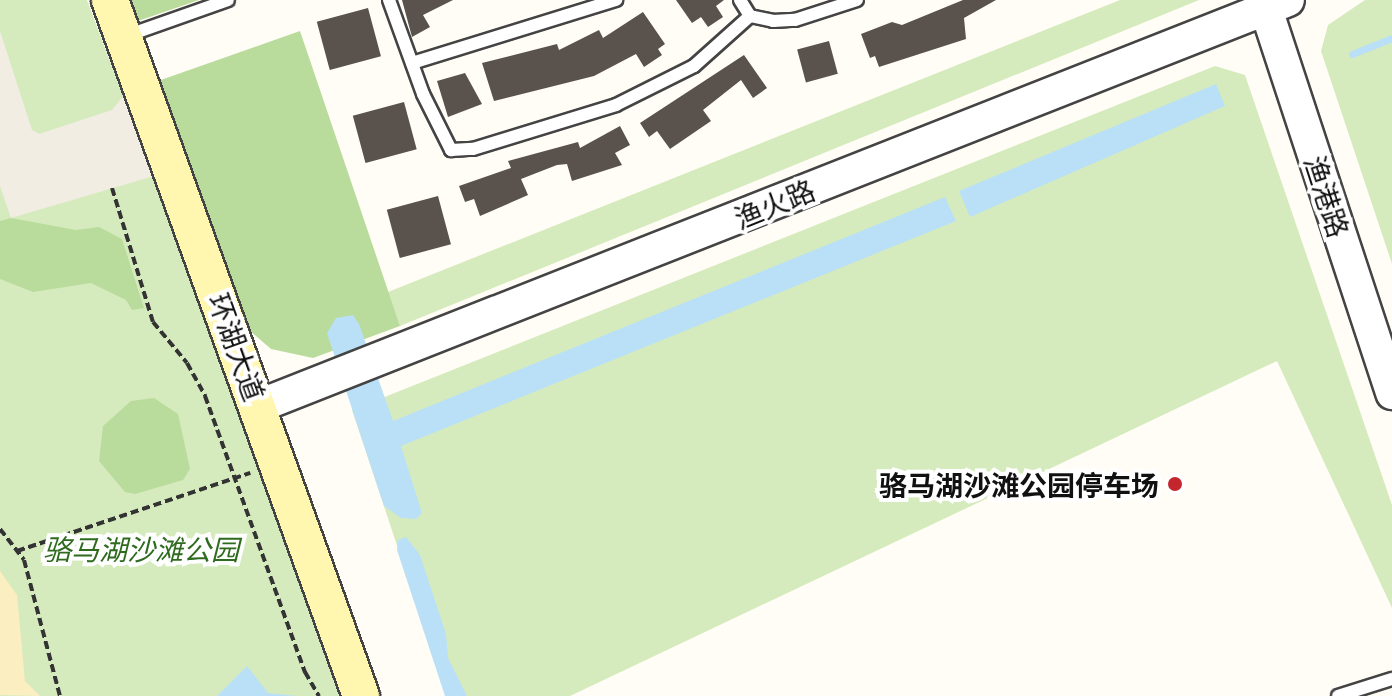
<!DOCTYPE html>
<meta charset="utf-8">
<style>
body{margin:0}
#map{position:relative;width:1392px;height:696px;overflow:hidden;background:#fffdf5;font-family:Georgia,"Noto Sans SC",serif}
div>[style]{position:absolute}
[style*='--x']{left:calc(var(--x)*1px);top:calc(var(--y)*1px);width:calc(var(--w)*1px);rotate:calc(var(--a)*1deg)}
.green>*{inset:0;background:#d5ebbd}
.forest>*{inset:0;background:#b9dc9c}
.sand>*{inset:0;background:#fbeec1}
.plaza>*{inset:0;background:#f1ede2}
.water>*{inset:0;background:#b9e0f7}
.stream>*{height:7px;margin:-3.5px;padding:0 3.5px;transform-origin:3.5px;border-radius:3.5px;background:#b9e0f7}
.building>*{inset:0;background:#5a524d;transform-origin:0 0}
.path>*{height:4px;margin-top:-2px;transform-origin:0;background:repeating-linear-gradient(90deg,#333 0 8px,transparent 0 12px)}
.roads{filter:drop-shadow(2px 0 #444) drop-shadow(-2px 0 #444) drop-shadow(0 2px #444) drop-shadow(0 -2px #444)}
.service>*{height:12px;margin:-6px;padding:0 6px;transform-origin:6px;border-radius:6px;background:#fff}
.tertiary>*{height:32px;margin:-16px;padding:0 16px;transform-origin:16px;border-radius:16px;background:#fff}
.secondary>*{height:36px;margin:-18px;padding:0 18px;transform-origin:18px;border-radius:18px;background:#fff6b0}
.dots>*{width:22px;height:22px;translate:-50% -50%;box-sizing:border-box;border:4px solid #fff;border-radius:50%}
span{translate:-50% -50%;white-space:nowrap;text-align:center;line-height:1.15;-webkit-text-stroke:8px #fff;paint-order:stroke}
.street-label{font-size:28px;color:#111}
.poi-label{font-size:28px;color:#111;font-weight:700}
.right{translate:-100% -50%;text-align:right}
.park-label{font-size:28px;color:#2f6b1f;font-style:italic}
</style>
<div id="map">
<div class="green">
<i style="clip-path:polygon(0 0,87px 0,282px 520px,339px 696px,0 696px)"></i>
<i style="clip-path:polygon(1120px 0,1199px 0,400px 326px,388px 292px)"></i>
<i style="clip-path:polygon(1365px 0,1392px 0,1392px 264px,1321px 51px,1328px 25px)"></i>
<i style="clip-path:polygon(1215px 66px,1245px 75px,1392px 505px,1392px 608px,1277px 361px,570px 696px,447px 696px,352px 410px)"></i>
</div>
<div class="forest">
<i style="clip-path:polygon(131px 0,199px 0,138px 21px)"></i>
<i style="clip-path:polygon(300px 31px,400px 326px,313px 358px,271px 349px,249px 330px,158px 81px)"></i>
<i style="clip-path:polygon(11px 218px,76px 230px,99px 227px,122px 239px,144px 308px,132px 310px,126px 300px,91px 283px,33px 292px,0 279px,0 221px)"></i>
<i style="clip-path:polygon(154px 398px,178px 414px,190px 469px,183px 480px,135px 494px,125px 492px,99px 461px,103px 426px,131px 401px)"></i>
</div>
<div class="sand">
<i style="clip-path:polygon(0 571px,17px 595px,25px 681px,40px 696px,0 695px)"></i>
</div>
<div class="plaza">
<i style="clip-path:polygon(0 31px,32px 130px,39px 134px,112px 110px,125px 94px,154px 176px,11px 218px,0 186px)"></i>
</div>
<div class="water">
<i style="clip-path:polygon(1216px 84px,1225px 106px,970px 217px,959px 191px)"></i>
<i style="clip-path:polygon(945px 197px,956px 221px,401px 446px,422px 513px,416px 519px,401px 518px,384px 506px,327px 333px,336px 318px,353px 315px,359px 324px,393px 421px)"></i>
<i style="clip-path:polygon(406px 537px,420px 555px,446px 634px,448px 658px,467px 696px,445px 696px,397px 550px,398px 540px)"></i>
<i style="clip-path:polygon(247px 666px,268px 693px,297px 696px,217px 696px)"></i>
</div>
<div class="stream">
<i style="--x:1352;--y:54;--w:43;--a:-21.8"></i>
</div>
<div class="building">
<i style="clip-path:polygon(402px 0,453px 0,423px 15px,430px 27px,412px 37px)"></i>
<i style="clip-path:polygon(676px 0,724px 0,716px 6px,723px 17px,708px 27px,701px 17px,692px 23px)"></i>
<i style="clip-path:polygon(963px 0,996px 0,964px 18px,966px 39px,879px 67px,875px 56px,870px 58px,861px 34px,892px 22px,902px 25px)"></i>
<i style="left:368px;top:8px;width:50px;height:53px;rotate:75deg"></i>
<i style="clip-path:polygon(643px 12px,665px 44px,658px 49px,662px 55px,644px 67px,636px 54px,594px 76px,494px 101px,482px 63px,557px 44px,559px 50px,599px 30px,603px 38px)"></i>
<i style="left:829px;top:41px;width:34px;height:33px;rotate:75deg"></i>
<i style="clip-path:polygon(744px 55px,767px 88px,753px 98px,741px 80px,703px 110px,711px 121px,670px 149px,657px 131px,649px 137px,640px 123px)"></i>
<i style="clip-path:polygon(465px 73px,482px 104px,448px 117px,437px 81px)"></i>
<i style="left:404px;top:102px;width:49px;height:53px;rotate:75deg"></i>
<i style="clip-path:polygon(620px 126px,630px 145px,615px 153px,622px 165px,572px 181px,567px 164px,557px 165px,521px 179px,528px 195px,480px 216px,474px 199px,465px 202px,459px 186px,511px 168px,508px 161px,578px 142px,580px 148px)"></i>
<i style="left:438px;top:196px;width:50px;height:53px;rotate:75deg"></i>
</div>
<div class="path">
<i style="--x:112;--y:188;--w:140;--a:73"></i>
<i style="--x:153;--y:322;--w:53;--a:50.3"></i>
<i style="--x:187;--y:363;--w:38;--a:61"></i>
<i style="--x:205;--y:396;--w:294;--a:70.1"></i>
<i style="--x:305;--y:672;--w:28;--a:60"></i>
<i style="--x:0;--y:529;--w:39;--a:52"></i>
<i style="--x:24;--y:560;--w:141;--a:75.2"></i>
<i style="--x:17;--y:551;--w:246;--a:-18.5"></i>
</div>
<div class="roads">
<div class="service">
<i style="--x:389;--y:0;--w:100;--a:70.1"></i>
<i style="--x:423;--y:94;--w:63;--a:63.4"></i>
<i style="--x:451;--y:150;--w:22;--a:-3"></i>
<i style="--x:473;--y:149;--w:150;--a:-17.1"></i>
<i style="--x:616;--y:105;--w:87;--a:-26.6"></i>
<i style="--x:694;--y:66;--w:75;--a:-41.8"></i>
<i style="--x:740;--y:0;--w:19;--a:58"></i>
<i style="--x:750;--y:16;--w:24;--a:12"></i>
<i style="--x:773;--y:21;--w:22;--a:-3"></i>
<i style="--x:795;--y:20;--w:65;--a:-17.9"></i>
<i style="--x:126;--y:36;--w:108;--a:-19.4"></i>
<i style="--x:412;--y:63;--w:214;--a:-17.2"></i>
<i style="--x:1338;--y:696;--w:57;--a:-17.5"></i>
</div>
<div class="tertiary">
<i style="--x:1263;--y:0;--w:414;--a:71.8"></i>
<i style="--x:259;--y:406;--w:1106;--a:-21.53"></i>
</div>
<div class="secondary">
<i style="--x:110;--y:0;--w:740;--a:70.17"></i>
</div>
</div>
<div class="dots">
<i style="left:1175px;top:484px;background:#c4262e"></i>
</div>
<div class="street-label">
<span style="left:1328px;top:196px;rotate:72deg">渔港路</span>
<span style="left:774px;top:203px;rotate:-22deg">渔火路</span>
<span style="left:238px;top:347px;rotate:70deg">环湖大道</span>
</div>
<div class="poi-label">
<span class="right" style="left:1159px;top:484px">骆马湖沙滩公园停车场</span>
</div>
<div class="park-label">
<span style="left:141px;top:548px">骆马湖沙滩公园</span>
</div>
</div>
